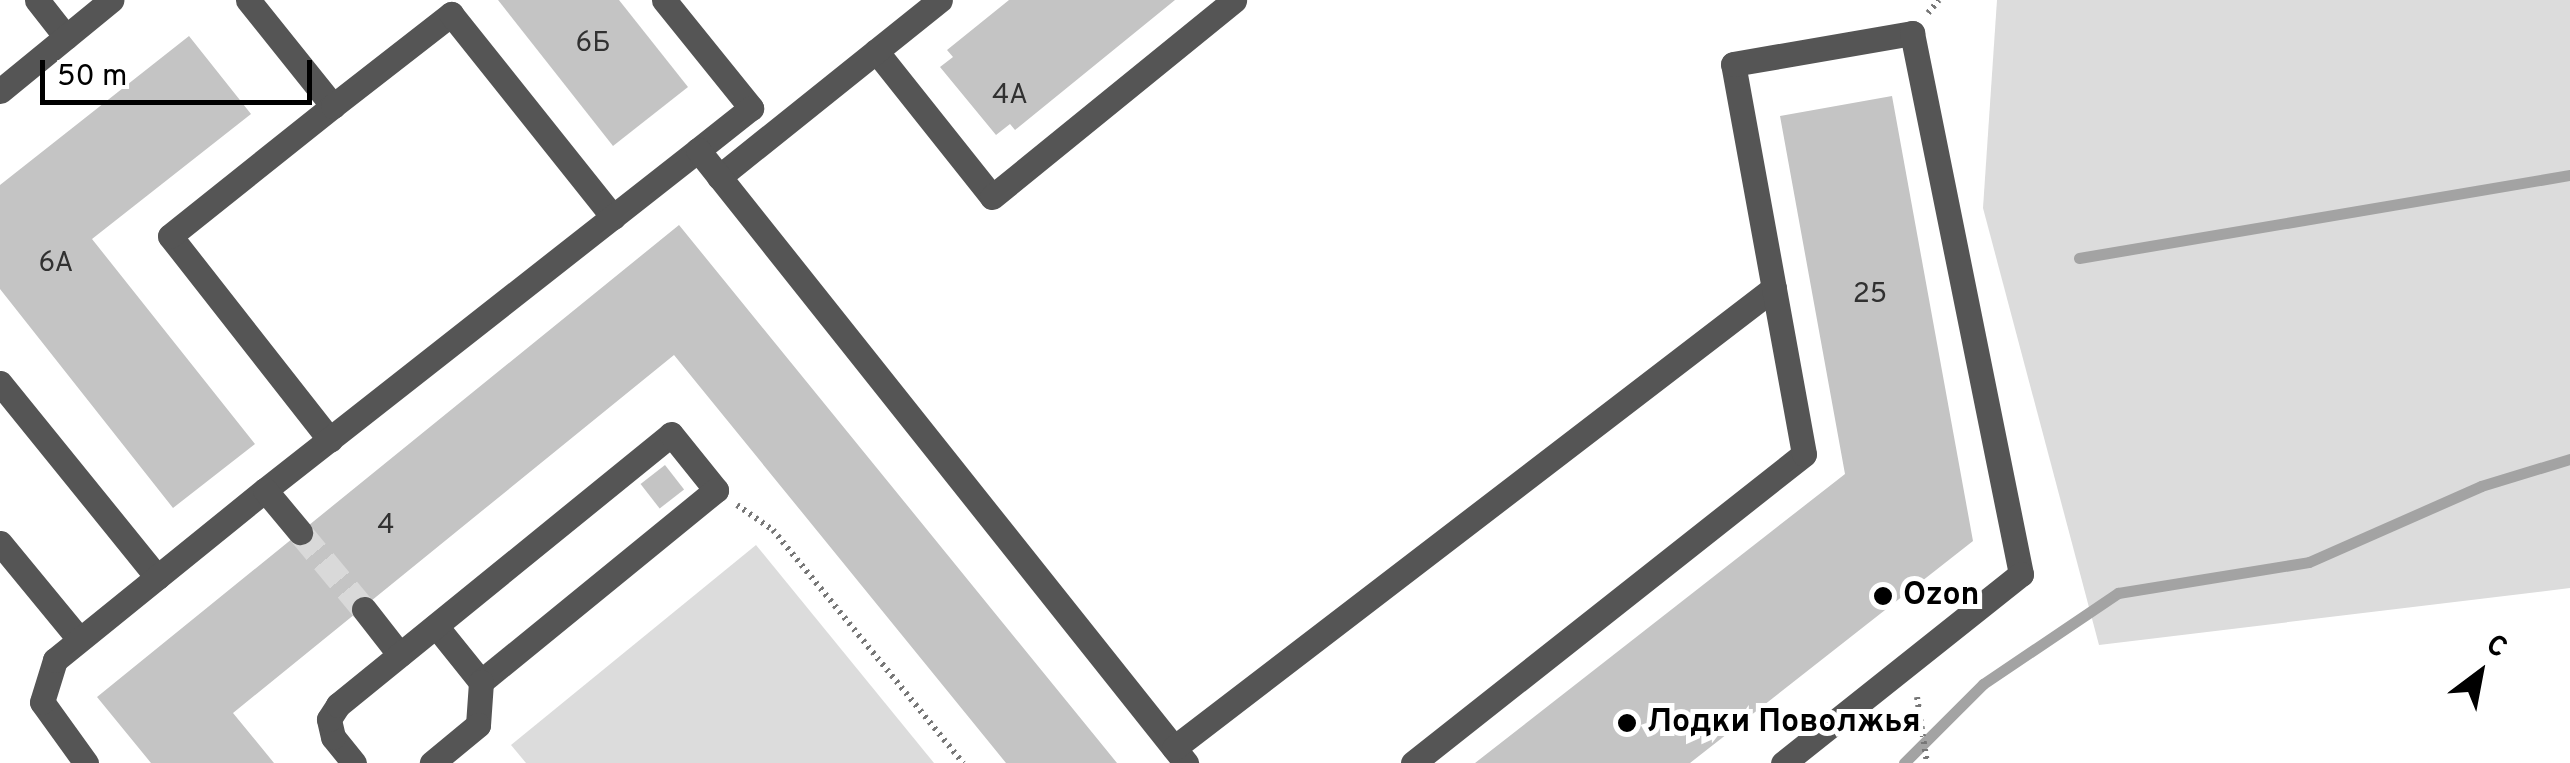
<!DOCTYPE html>
<meta charset="utf-8">
<style>
body{margin:0}
#map{position:relative;width:2570px;height:763px;overflow:hidden;background:#fff;font-family:Overpass,sans-serif}
div>[style]{position:absolute}
[style*='--x']{left:calc(var(--x)*1px);top:calc(var(--y)*1px);width:calc(var(--w)*1px);rotate:calc(var(--a)*1deg)}
.green>*{inset:0;background:#dcdcdc}
.stream>*{height:11px;margin:-5.5px;padding:0 5.5px;transform-origin:5.5px;border-radius:5.5px;background:#a3a3a3}
.building>*{inset:0;background:#c4c4c4;transform-origin:0 0}
.minor-tunnel>*{height:25px;margin-top:-12.5px;transform-origin:0;background:repeating-linear-gradient(90deg,#d9d9d9 0 25px,transparent 0 37px)}
.path>*{height:6px;margin-top:-3px;transform-origin:0;background:repeating-linear-gradient(90deg,#777 0 2.5px,transparent 0 7.5px)}
.minor>*{height:25px;margin:-12.5px;padding:0 12.5px;transform-origin:12.5px;border-radius:12.5px;background:#555}
.dots>*{width:28px;height:28px;translate:-50% -50%;box-sizing:border-box;border:5px solid #fff;border-radius:50%}
span{translate:-50% -50%;white-space:nowrap;text-align:center;line-height:1.15;-webkit-text-stroke:10px #fff;paint-order:stroke}
.number-label{font-size:28px;color:#313131}
.number-label span{-webkit-text-stroke-width:0}
.poi-label{font-size:32px;color:#000;font-weight:700}
.left{translate:0 -50%;text-align:left}
.north{position:absolute;left:2430px;top:623px;width:100px;height:100px;-webkit-text-stroke:8px #fff;paint-order:stroke;rotate:32deg;font-size:28px;font-weight:700;line-height:40px;text-align:center;color:#000}
.north::after{content:'';display:block;margin:auto;width:35px;height:45px;background:#000;clip-path:polygon(50% 0,100% 100%,50% 72%,0 100%)}
.scale{position:absolute;left:40px;top:60px;width:272px;height:45px;box-sizing:border-box;border:5px solid #000;border-top:0;padding-left:12px;font-size:30px;line-height:35px;white-space:nowrap;color:#000;-webkit-text-stroke:8px #fff;paint-order:stroke}
</style>
<div id="map">
<div class="green">
<i style="clip-path:polygon(1997px 0,2570px 0,2570px 588px,2099px 645px,1983px 208px)"></i>
<i style="clip-path:polygon(756px 545px,934px 763px,526px 763px,511px 745px)"></i>
</div>
<div class="stream">
<i style="--x:2079;--y:258;--w:498;--a:-9.6"></i>
<i style="--x:1904;--y:763;--w:112;--a:-45"></i>
<i style="--x:1983;--y:684;--w:163;--a:-34"></i>
<i style="--x:2118;--y:593;--w:193;--a:-9.2"></i>
<i style="--x:2309;--y:562;--w:188;--a:-23.8"></i>
<i style="--x:2481;--y:486;--w:93;--a:-16.9"></i>
</div>
<div class="building">
<i style="clip-path:polygon(498px 0,619px 0,688px 87px,613px 146px)"></i>
<i style="clip-path:polygon(1009px 0,1175px 0,1015px 130px,1010px 124px,996px 135px,940px 67px,953px 57px,947px 50px)"></i>
<i style="clip-path:polygon(189px 36px,251px 114px,92px 239px,255px 444px,173px 508px,0 289px,0 185px)"></i>
<i style="clip-path:polygon(1892px 96px,1973px 541px,1690px 763px,1475px 763px,1845px 474px,1780px 116px)"></i>
<i style="clip-path:polygon(679px 225px,1117px 763px,1006px 763px,674px 355px,233px 713px,274px 763px,151px 763px,97px 697px)"></i>
<i style="left:665px;top:465px;width:31px;height:31px;rotate:52deg"></i>
</div>
<div class="minor-tunnel">
<i style="--x:300;--y:532;--w:100;--a:50.3"></i>
</div>
<div class="path">
<i style="--x:1928;--y:13;--w:17;--a:-50"></i>
<i style="--x:737;--y:505;--w:44;--a:34.8"></i>
<i style="--x:773;--y:530;--w:301;--a:50.8"></i>
<i style="--x:1917;--y:697;--w:67;--a:81.4"></i>
</div>
<div class="minor">
<i style="--x:37;--y:0;--w:47;--a:51.9"></i>
<i style="--x:248;--y:0;--w:136;--a:51.3"></i>
<i style="--x:664;--y:0;--w:139;--a:51.1"></i>
<i style="--x:751;--y:108;--w:68;--a:141.6"></i>
<i style="--x:876;--y:51;--w:186;--a:51.5"></i>
<i style="--x:992;--y:197;--w:312;--a:-39.1"></i>
<i style="--x:0;--y:91;--w:144;--a:-39.3"></i>
<i style="--x:719;--y:177;--w:283;--a:-38.7"></i>
<i style="--x:0;--y:383;--w:250;--a:51"></i>
<i style="--x:330;--y:440;--w:259;--a:-128.1"></i>
<i style="--x:170;--y:236;--w:208;--a:-38.6"></i>
<i style="--x:333;--y:106;--w:150;--a:-37.9"></i>
<i style="--x:451;--y:14;--w:260;--a:51.4"></i>
<i style="--x:265;--y:490;--w:551;--a:-38.14"></i>
<i style="--x:698;--y:150;--w:784;--a:51.48"></i>
<i style="--x:0;--y:543;--w:124;--a:50.5"></i>
<i style="--x:364;--y:609;--w:58;--a:52"></i>
<i style="--x:436;--y:626;--w:72;--a:51.2"></i>
<i style="--x:1174;--y:748;--w:756;--a:-37.48"></i>
<i style="--x:86;--y:763;--w:75;--a:-125.8"></i>
<i style="--x:42;--y:702;--w:44;--a:-72.8"></i>
<i style="--x:55;--y:660;--w:270;--a:-39"></i>
<i style="--x:265;--y:490;--w:55;--a:50.2"></i>
<i style="--x:354;--y:763;--w:33;--a:-129"></i>
<i style="--x:333;--y:737;--w:18;--a:-103"></i>
<i style="--x:329;--y:719;--w:17;--a:-57"></i>
<i style="--x:338;--y:705;--w:429;--a:-39.1"></i>
<i style="--x:671;--y:434;--w:72;--a:51.2"></i>
<i style="--x:716;--y:490;--w:303;--a:140.8"></i>
<i style="--x:481;--y:682;--w:43;--a:94"></i>
<i style="--x:478;--y:725;--w:60;--a:140.4"></i>
<i style="--x:1413;--y:763;--w:498;--a:-38.3"></i>
<i style="--x:1804;--y:454;--w:396;--a:-100.3"></i>
<i style="--x:1733;--y:64;--w:182;--a:-9.8"></i>
<i style="--x:1912;--y:33;--w:552;--a:78.61"></i>
<i style="--x:2021;--y:574;--w:304;--a:141.5"></i>
</div>
<div class="dots">
<i style="left:1883px;top:596px;background:#000"></i>
<i style="left:1627px;top:723px;background:#000"></i>
</div>
<div class="number-label">
<span style="left:593px;top:44px">6Б</span>
<span style="left:1010px;top:96px">4А</span>
<span style="left:56px;top:264px">6А</span>
<span style="left:1870px;top:295px">25</span>
<span style="left:386px;top:526px">4</span>
</div>
<div class="poi-label">
<span class="left" style="left:1903px;top:596px">Ozon</span>
<span class="left" style="left:1647px;top:723px">Лодки Поволжья</span>
</div>
<div class="north">С</div>
<div class="scale">50 m</div>
</div>
